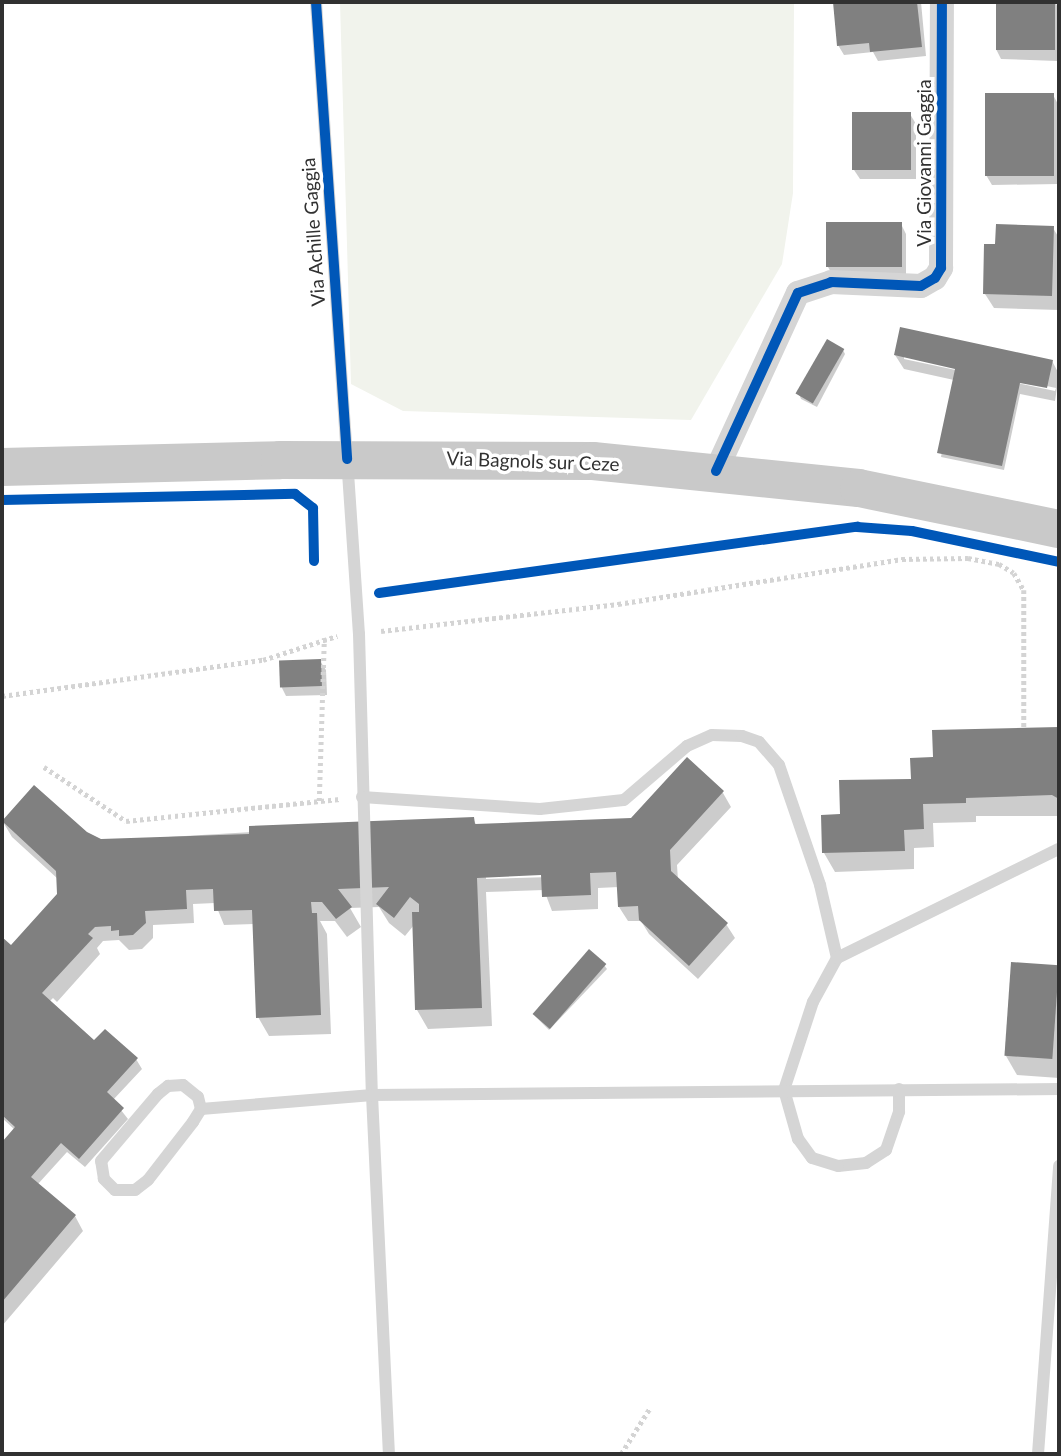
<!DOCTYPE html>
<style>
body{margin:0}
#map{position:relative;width:1061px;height:1456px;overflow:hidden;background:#fff;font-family:Lato,sans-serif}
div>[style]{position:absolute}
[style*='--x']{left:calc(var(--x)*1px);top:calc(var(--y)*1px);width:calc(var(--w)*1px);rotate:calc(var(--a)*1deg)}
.green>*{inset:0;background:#f1f3ec}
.shadow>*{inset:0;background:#0003}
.building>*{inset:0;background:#808080;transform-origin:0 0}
.path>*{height:4.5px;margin-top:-2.25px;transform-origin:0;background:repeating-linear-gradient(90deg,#d4d4d4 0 3.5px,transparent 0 7px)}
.lane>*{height:12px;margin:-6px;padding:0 6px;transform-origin:6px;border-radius:6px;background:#d5d5d5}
.street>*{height:24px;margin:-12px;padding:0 12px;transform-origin:12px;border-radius:12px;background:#d5d5d5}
.primary>*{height:38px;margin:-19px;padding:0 19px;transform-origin:19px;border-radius:19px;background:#c9c9c9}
.cycleway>*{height:10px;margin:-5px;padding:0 5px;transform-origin:5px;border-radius:5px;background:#0057b8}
span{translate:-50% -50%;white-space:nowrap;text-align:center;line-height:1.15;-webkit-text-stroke:7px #fff;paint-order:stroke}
.street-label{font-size:19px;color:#313131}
.frame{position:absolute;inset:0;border:4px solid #313131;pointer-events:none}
</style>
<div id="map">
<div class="green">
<i style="clip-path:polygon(340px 2px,794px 2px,793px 193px,782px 264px,691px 420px,403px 411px,351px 384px)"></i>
</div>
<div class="shadow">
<i style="clip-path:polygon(835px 2px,921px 2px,926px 56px,878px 61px,873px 52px,844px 55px,838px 45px)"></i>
<i style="clip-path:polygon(998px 2px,1055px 2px,1059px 9px,1057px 61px,1001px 59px,996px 49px)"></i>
<i style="clip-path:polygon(1053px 95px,1058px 104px,1058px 184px,992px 185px,986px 175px)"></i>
<i style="clip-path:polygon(910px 114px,916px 124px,916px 179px,860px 179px,854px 170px)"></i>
<i style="clip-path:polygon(901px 224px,906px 234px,906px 276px,833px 276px,828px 267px)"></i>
<i style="clip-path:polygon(1053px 228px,1059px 238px,1059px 310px,994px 308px,985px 294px,997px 246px)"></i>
<i style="clip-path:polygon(843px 350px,845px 354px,817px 407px,801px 399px,799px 394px)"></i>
<i style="clip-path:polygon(evenodd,895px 355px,1052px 361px,1059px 374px,1055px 401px,1020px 394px,1004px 470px,941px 457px,954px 380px,904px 369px,895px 355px,904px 356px,1056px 388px,1055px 391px,904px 359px,904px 356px)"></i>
<i style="clip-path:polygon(320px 661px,326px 670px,327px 695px,286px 696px,281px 686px)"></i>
<i style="clip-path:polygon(1059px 729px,1059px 816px,976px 816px,976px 822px,933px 823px,934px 847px,914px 848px,914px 869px,835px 872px,824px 853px,842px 816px,912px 781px,935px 759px,934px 732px)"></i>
<i style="clip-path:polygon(evenodd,687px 760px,723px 793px,731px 807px,677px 865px,678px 880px,726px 924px,735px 938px,698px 979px,649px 934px,641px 921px,628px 921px,619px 907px,619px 887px,598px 888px,598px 909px,552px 911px,544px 890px,486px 892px,492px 1026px,428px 1029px,417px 1010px,414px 925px,405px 936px,389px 923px,379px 907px,350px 908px,361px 927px,347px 937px,335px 921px,320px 921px,327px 934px,331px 1034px,269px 1036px,258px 1017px,254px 924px,224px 925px,215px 903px,193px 904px,194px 923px,153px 925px,153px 938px,142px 949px,129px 950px,119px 940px,103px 941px,97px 948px,100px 954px,57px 1002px,53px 998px,49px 1002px,95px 1043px,136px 1059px,142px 1069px,113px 1100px,128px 1119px,85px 1167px,67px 1152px,38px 1184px,75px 1216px,83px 1231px,2px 1326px,2px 1145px,15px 1130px,2px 1118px,2px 940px,11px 948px,59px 894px,58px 879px,12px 837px,3px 822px,34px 788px,86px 834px,101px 841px,473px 819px,477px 826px,631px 820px,687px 760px,550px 873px,550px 877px,486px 879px,486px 876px,550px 873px)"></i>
<i style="clip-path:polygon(1013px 964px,1059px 967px,1059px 1078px,1017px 1075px,1006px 1056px)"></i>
<i style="clip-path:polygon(604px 965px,607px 969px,549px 1030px,535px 1016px)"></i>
</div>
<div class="building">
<i style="clip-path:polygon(833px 2px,917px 2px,922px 47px,870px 52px,869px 43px,837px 46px)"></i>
<i style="left:996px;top:2px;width:59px;height:48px"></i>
<i style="left:985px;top:93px;width:69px;height:83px"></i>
<i style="left:852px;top:112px;width:59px;height:58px"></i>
<i style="left:902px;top:222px;width:45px;height:76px;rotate:90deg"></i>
<i style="clip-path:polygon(996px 224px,1054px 226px,1052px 296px,983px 294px,984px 244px,995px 244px)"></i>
<i style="clip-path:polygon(900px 327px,1053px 360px,1047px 388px,1020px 383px,1002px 466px,937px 453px,955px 369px,894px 355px)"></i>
<i style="left:827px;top:339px;width:20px;height:63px;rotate:30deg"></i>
<i style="left:321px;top:659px;width:27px;height:42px;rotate:88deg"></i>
<i style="clip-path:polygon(1059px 727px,1059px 799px,1052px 795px,966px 798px,966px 803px,923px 804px,924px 829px,904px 830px,905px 851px,822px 853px,821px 815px,840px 814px,839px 780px,911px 779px,910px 758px,933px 757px,932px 730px)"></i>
<i style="clip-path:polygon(687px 757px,724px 791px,670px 850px,671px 871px,728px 923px,689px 966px,639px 920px,638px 906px,618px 907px,616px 872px,590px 873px,591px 895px,542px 897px,541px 875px,477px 878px,482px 1008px,415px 1010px,412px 912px,419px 912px,419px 904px,410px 897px,394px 918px,376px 904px,389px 887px,338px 889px,352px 907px,336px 919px,322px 902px,311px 902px,312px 913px,317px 913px,321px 1015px,256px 1018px,252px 910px,214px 911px,213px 889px,186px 890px,187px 909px,145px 911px,146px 923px,133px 935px,119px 936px,119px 930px,111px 931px,111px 926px,95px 927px,88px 934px,93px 938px,42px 993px,94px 1040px,105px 1029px,138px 1058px,107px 1092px,124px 1108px,79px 1159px,61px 1143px,31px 1177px,76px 1215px,2px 1302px,2px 1142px,15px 1127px,2px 1115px,2px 937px,11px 945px,57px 894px,56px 871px,2px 821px,34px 785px,87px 832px,101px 839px,249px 834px,249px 826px,474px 817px,475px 824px,631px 818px)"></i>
<i style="left:589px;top:949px;width:23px;height:86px;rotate:41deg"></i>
<i style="left:1011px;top:962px;width:48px;height:94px;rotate:4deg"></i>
</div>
<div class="path">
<i style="--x:381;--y:631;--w:239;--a:-6.5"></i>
<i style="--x:618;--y:604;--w:288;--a:-9"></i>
<i style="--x:902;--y:559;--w:66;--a:-0.9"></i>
<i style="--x:968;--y:558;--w:32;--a:11"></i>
<i style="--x:999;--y:564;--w:17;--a:31"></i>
<i style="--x:1014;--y:573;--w:20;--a:60"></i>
<i style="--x:1024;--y:590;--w:138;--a:90"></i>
<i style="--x:2;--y:696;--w:263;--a:-7.9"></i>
<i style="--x:263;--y:660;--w:78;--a:-18"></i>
<i style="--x:44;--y:767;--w:98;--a:33.4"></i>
<i style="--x:126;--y:821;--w:215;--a:-5.9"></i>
<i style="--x:319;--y:801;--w:163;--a:-88.2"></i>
<i style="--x:621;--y:1454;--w:54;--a:-57.8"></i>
</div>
<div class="lane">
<i style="--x:316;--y:2;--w:633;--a:86.11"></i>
<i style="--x:359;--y:634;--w:461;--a:88.4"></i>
<i style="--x:372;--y:1095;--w:359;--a:87.3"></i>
<i style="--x:362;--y:797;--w:178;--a:3.9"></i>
<i style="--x:540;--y:809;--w:84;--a:-6.1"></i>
<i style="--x:624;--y:800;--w:83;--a:-40.6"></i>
<i style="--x:687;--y:746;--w:27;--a:-24"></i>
<i style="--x:712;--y:735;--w:30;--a:2"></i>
<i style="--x:742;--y:736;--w:18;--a:19"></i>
<i style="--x:759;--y:742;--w:30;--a:49"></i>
<i style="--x:779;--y:765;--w:127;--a:71.1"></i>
<i style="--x:820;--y:885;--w:75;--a:76.9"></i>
<i style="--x:183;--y:1085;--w:19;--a:39"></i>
<i style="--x:198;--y:1097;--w:12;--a:76"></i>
<i style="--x:201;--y:1109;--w:15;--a:122"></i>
<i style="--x:193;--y:1122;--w:73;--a:127.8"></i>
<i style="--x:148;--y:1180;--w:16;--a:142"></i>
<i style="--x:135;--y:1190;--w:20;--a:180"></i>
<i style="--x:115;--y:1190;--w:16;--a:-135"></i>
<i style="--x:104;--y:1179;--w:18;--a:-99"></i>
<i style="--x:101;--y:1161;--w:88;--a:-49.6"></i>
<i style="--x:158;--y:1094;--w:13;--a:-39"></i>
<i style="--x:168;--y:1086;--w:15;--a:-4"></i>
<i style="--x:899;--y:1089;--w:23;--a:90"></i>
<i style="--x:899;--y:1112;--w:40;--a:108.9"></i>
<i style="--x:886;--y:1150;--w:24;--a:147"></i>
<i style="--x:866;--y:1163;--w:28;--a:174"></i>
<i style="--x:838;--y:1166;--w:27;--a:-163"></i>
<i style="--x:812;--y:1158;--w:24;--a:-126"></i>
<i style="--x:798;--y:1139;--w:51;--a:-105.9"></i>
<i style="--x:784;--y:1090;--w:93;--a:-71.8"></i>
<i style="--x:813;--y:1002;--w:50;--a:-61.4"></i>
<i style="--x:837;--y:958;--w:247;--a:-26.2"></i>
<i style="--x:201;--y:1109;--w:172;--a:-4.7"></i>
<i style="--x:372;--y:1095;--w:687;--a:-0.5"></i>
<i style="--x:1038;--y:1454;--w:289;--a:-85.8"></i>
</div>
<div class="street">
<i style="--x:716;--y:471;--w:196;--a:-65.3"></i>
<i style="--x:798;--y:293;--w:35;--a:-18"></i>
<i style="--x:831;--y:282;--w:90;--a:2.5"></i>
<i style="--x:921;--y:286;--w:16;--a:-30"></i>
<i style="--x:935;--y:278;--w:12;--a:-59"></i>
<i style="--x:941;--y:268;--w:266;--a:-89.8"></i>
</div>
<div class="primary">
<i style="--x:2;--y:467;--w:278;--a:-1.4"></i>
<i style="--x:280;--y:460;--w:313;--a:0.2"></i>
<i style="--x:593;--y:461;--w:267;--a:5.8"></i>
<i style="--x:859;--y:488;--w:204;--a:11.6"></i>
</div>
<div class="cycleway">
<i style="--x:316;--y:2;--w:458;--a:86.1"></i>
<i style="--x:716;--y:471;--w:196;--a:-65.3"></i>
<i style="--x:798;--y:293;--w:35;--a:-18"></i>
<i style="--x:831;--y:282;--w:90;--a:2.5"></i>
<i style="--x:921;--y:286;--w:16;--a:-30"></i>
<i style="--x:935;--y:278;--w:12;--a:-59"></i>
<i style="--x:941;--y:268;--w:266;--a:-89.8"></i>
<i style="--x:2;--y:500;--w:293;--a:-1.2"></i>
<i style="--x:295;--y:494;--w:23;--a:38"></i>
<i style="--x:313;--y:508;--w:53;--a:88.9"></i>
<i style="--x:379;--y:593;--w:483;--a:-7.9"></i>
<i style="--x:857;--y:527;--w:55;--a:4.2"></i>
<i style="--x:912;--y:531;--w:150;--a:11.9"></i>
</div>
<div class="street-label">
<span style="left:924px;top:163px;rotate:-90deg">Via Giovanni Gaggia</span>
<span style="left:313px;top:232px;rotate:-94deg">Via Achille Gaggia</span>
<span style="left:533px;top:461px;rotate:2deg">Via Bagnols sur Ceze</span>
</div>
<div class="frame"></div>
</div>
